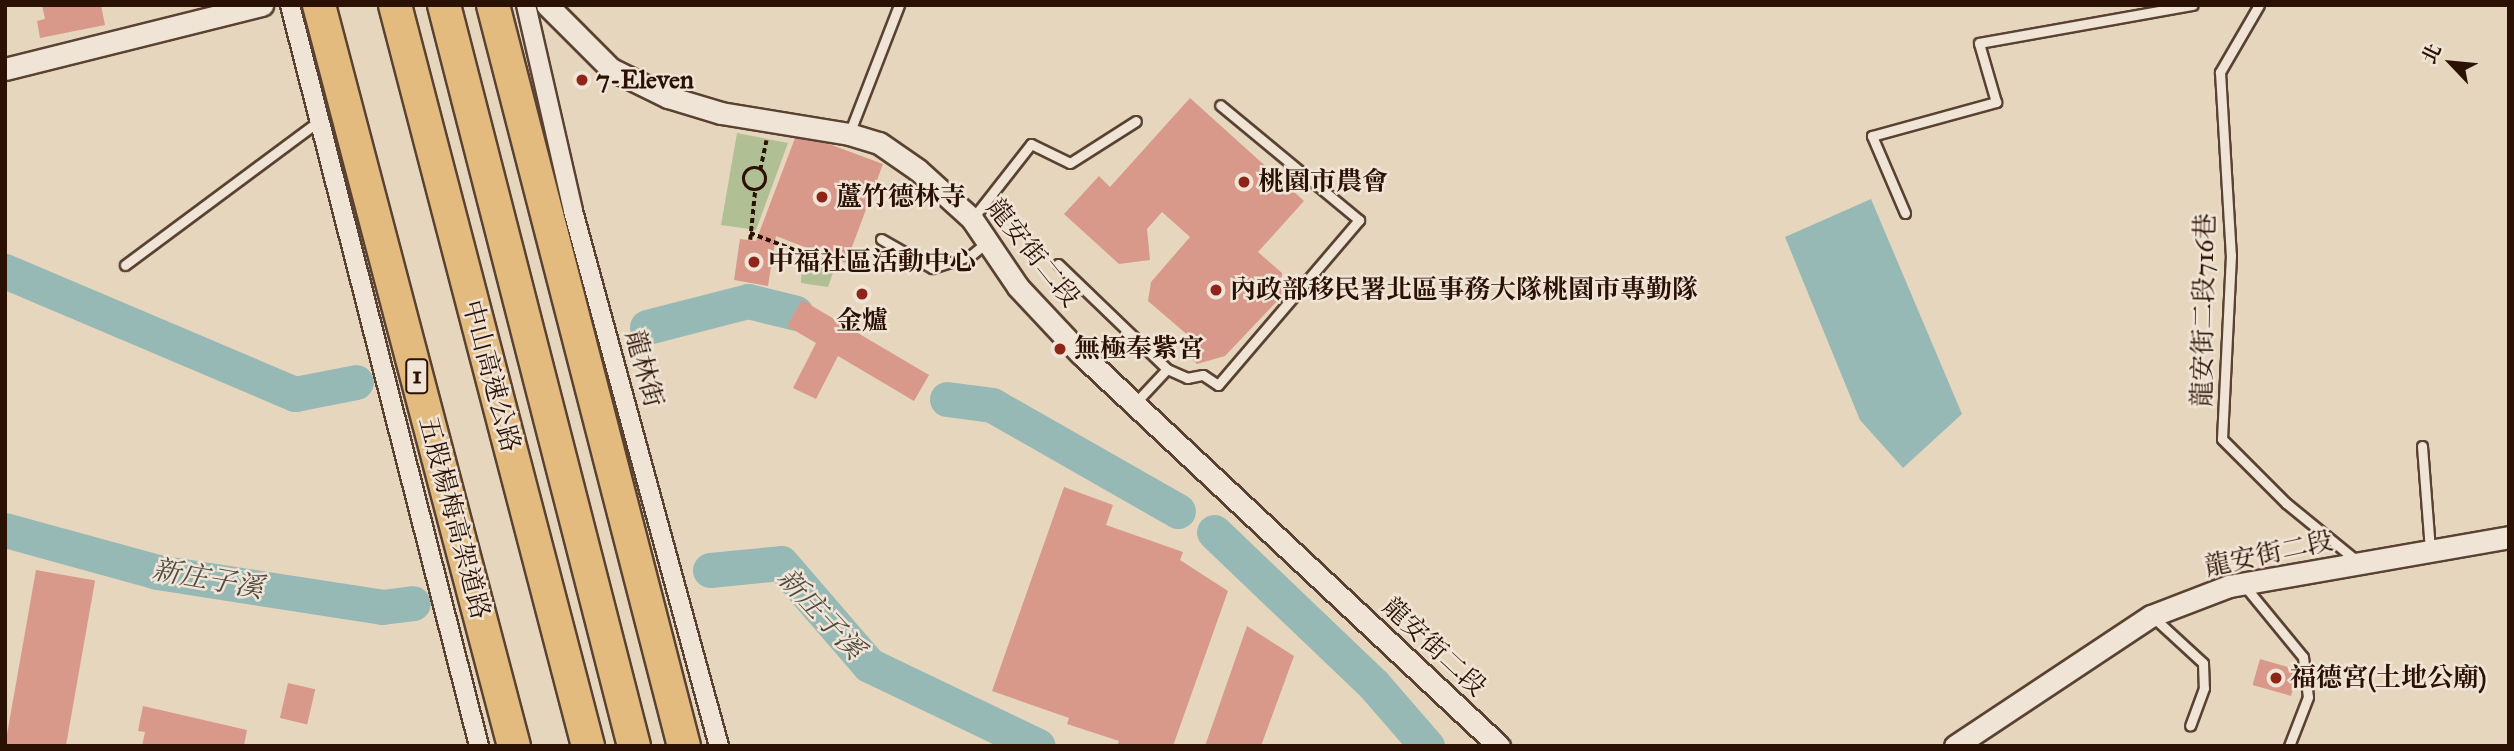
<!DOCTYPE html>
<meta charset="utf-8">
<style>
body{margin:0}
#map{position:relative;width:2514px;height:751px;overflow:hidden;background:#e7d6be;font-family:"IM FELL Great Primer","Noto Serif TC",serif}
div>[style]{position:absolute}
[style*='--x']{left:calc(var(--x)*1px);top:calc(var(--y)*1px);width:calc(var(--w)*1px);rotate:calc(var(--a)*1deg)}
.green>*{inset:0;background:#b1bf95}
.water>*{inset:0;background:#97b9b5}
.river>*{height:35px;margin:-17.5px;padding:0 17.5px;transform-origin:17.5px;border-radius:17.5px;background:#97b9b5}
.building>*{inset:0;background:#d9998a;transform-origin:0 0}
.round{border-radius:50%}
.path>*{height:3.5px;margin-top:-1.75px;transform-origin:0;background:repeating-linear-gradient(90deg,#2b1004 0 5px,transparent 0 8.5px)}
.path>.ring{margin:-1.75px;padding:0;box-sizing:content-box;background:none;border:3.5px solid #2b1004;border-radius:50%}
.roads{filter:drop-shadow(2px 0 #5a4232) drop-shadow(-2px 0 #5a4232) drop-shadow(0 2px #5a4232) drop-shadow(0 -2px #5a4232)}
.service>*{height:9px;margin:-4.5px;padding:0 4.5px;transform-origin:4.5px;border-radius:4.5px;background:#efe4d5}
.minor>*{height:18px;margin:-9px;padding:0 9px;transform-origin:9px;border-radius:9px;background:#efe4d5}
.tertiary>*{height:21px;margin:-10.5px;padding:0 10.5px;transform-origin:10.5px;border-radius:10.5px;background:#efe4d5}
.motorway>*{height:32px;margin:-16px;padding:0 16px;transform-origin:16px;border-radius:16px;background:#e4bb7f}
.dots>*{width:19px;height:19px;translate:-50% -50%;box-sizing:border-box;border:4px solid #efe4d5;border-radius:50%}
span{translate:-50% -50%;white-space:nowrap;text-align:center;line-height:1.15;-webkit-text-stroke:5px #efe4d5;paint-order:stroke}
.shield-label span{padding:2px 5px;background:#efe4d5;border:2px solid;border-radius:5px;-webkit-text-stroke-width:0}
.shield-label{font-size:24px;color:#2b1004;font-weight:700}
.poi-label{font-size:26px;color:#2b1004;font-weight:700}
.left{translate:0 -50%;text-align:left}
.street-label{font-size:26px;color:#2b1004}
.water-label{font-size:28px;color:#514b42;font-style:italic}
.frame{position:absolute;inset:0;border:7px solid #2b1004;pointer-events:none}
.north{position:absolute;left:2416px;top:28px;width:70px;height:70px;-webkit-text-stroke:5px #efe4d5;paint-order:stroke;rotate:296deg;font-size:19px;font-weight:700;line-height:28px;text-align:center;color:#2b1004}
.north::after{content:'';display:block;margin:auto;width:24px;height:32px;background:#2b1004;clip-path:polygon(50% 0,100% 100%,50% 72%,0 100%)}
</style>
<div id="map">
<div class="green">
<i style="clip-path:polygon(737px 133px,788px 143px,756px 230px,721px 225px)"></i>
<i style="clip-path:polygon(802px 261px,834px 270px,828px 287px,801px 283px)"></i>
</div>
<div class="water">
<i style="clip-path:polygon(1871px 199px,1962px 414px,1903px 468px,1860px 420px,1785px 237px)"></i>
</div>
<div class="river">
<i style="--x:5;--y:271;--w:315;--a:23"></i>
<i style="--x:295;--y:394;--w:62;--a:-11.1"></i>
<i style="--x:647;--y:327;--w:104;--a:-14.4"></i>
<i style="--x:748;--y:301;--w:49;--a:14"></i>
<i style="--x:947;--y:399;--w:45;--a:7.6"></i>
<i style="--x:992;--y:405;--w:214;--a:29.7"></i>
<i style="--x:5;--y:530;--w:158;--a:15.4"></i>
<i style="--x:157;--y:572;--w:228;--a:8.8"></i>
<i style="--x:382;--y:607;--w:31;--a:-7"></i>
<i style="--x:1214;--y:532;--w:221;--a:43.7"></i>
<i style="--x:1374;--y:685;--w:81;--a:49"></i>
<i style="--x:710;--y:570;--w:71;--a:-5.6"></i>
<i style="--x:781;--y:563;--w:135;--a:49.2"></i>
<i style="--x:869;--y:665;--w:187;--a:25.6"></i>
</div>
<div class="building">
<i style="clip-path:polygon(42px 5px,101px 5px,105px 25px,40px 38px,37px 21px,45px 19px)"></i>
<i style="clip-path:polygon(1190px 98px,1304px 201px,1258px 252px,1282px 273px,1281px 297px,1225px 356px,1197px 364px,1187px 355px,1197px 343px,1148px 301px,1151px 282px,1190px 237px,1162px 212px,1147px 229px,1150px 260px,1119px 264px,1064px 214px,1099px 176px,1110px 187px)"></i>
<i style="clip-path:polygon(795px 138px,829px 144px,883px 164px,846px 263px,776px 236px,768px 286px,734px 280px,740px 239px,756px 241px)"></i>
<i class="round" style="left:853px;top:285px;width:16px;height:16px"></i>
<i style="clip-path:polygon(802px 300px,929px 375px,914px 401px,838px 356px,816px 399px,793px 388px,816px 343px,787px 326px)"></i>
<i style="clip-path:polygon(1064px 487px,1113px 505px,1106px 525px,1183px 552px,1180px 560px,1228px 591px,1173px 746px,1117px 746px,1119px 741px,1067px 724px,1069px 718px,992px 691px)"></i>
<i style="left:36px;top:570px;width:60px;height:179px;rotate:10deg"></i>
<i style="clip-path:polygon(1247px 626px,1294px 656px,1261px 746px,1205px 746px)"></i>
<i style="left:2260px;top:659px;width:40px;height:27px;rotate:16deg"></i>
<i style="left:288px;top:683px;width:28px;height:36px;rotate:13deg"></i>
<i style="clip-path:polygon(143px 706px,247px 730px,244px 746px,142px 746px,145px 732px,138px 731px)"></i>
</div>
<div class="path">
<i class="ring" style="left:744px;top:168px;width:18.5px;height:18.5px"></i>
<i style="--x:760;--y:170;--w:30;--a:-78"></i>
<i style="--x:750;--y:233;--w:107;--a:20.8"></i>
<i style="--x:750;--y:240;--w:50;--a:-84.3"></i>
</div>
<div class="roads">
<div class="service">
<i style="--x:2259;--y:5;--w:78;--a:120.2"></i>
<i style="--x:2220;--y:72;--w:183;--a:86.6"></i>
<i style="--x:2231;--y:255;--w:184;--a:92.8"></i>
<i style="--x:2222;--y:439;--w:91;--a:45"></i>
<i style="--x:2286;--y:503;--w:92;--a:39.2"></i>
<i style="--x:849;--y:134;--w:138;--a:-68.8"></i>
<i style="--x:1905;--y:213;--w:84;--a:-113.2"></i>
<i style="--x:1872;--y:136;--w:129;--a:-15.3"></i>
<i style="--x:1996;--y:102;--w:61;--a:-106.1"></i>
<i style="--x:1979;--y:43;--w:217;--a:-10.1"></i>
<i style="--x:973;--y:218;--w:94;--a:-51.9"></i>
<i style="--x:1031;--y:144;--w:43;--a:26"></i>
<i style="--x:1070;--y:163;--w:78;--a:-32.5"></i>
<i style="--x:881;--y:239;--w:59;--a:29.6"></i>
<i style="--x:932;--y:268;--w:40;--a:-18"></i>
<i style="--x:970;--y:256;--w:19;--a:-39"></i>
<i style="--x:1058;--y:264;--w:151;--a:43.9"></i>
<i style="--x:1167;--y:369;--w:45;--a:133.2"></i>
<i style="--x:125;--y:265;--w:243;--a:-36.6"></i>
<i style="--x:1167;--y:369;--w:22;--a:24"></i>
<i style="--x:1187;--y:378;--w:16;--a:-11"></i>
<i style="--x:1203;--y:375;--w:18;--a:34"></i>
<i style="--x:1218;--y:385;--w:217;--a:-49.5"></i>
<i style="--x:1359;--y:220;--w:180;--a:-140.4"></i>
<i style="--x:2422;--y:446;--w:105;--a:85.6"></i>
<i style="--x:2243;--y:584;--w:94;--a:50.6"></i>
<i style="--x:2303;--y:657;--w:40;--a:82.9"></i>
<i style="--x:2308;--y:697;--w:53;--a:111.2"></i>
<i style="--x:2153;--y:617;--w:68;--a:42.6"></i>
<i style="--x:2203;--y:663;--w:25;--a:88"></i>
<i style="--x:2204;--y:688;--w:40;--a:110.2"></i>
</div>
<div class="minor">
<i style="--x:290;--y:5;--w:765;--a:75.69"></i>
<i style="--x:526;--y:5;--w:211;--a:77.1"></i>
<i style="--x:573;--y:211;--w:555;--a:74.74"></i>
</div>
<div class="tertiary">
<i style="--x:547;--y:5;--w:91;--a:45"></i>
<i style="--x:611;--y:69;--w:64;--a:26.2"></i>
<i style="--x:668;--y:97;--w:55;--a:16.8"></i>
<i style="--x:721;--y:113;--w:130;--a:9.3"></i>
<i style="--x:849;--y:134;--w:31;--a:17"></i>
<i style="--x:879;--y:143;--w:47;--a:34.7"></i>
<i style="--x:918;--y:170;--w:73;--a:42.2"></i>
<i style="--x:972;--y:219;--w:82;--a:55.9"></i>
<i style="--x:1018;--y:287;--w:92;--a:46.8"></i>
<i style="--x:1081;--y:354;--w:573;--a:43.16"></i>
<i style="--x:5;--y:69;--w:265;--a:-14"></i>
<i style="--x:1955;--y:746;--w:235;--a:-33.6"></i>
<i style="--x:2151;--y:616;--w:84;--a:-21"></i>
<i style="--x:2229;--y:586;--w:284;--a:-9.9"></i>
</div>
<div class="motorway">
<i style="--x:319;--y:5;--w:766;--a:75.26"></i>
<i style="--x:395;--y:5;--w:766;--a:75.4"></i>
<i style="--x:444;--y:5;--w:765;--a:75.62"></i>
<i style="--x:493;--y:5;--w:765;--a:75.55"></i>
</div>
</div>
<div class="dots">
<i style="left:582px;top:80px;background:#8f2418"></i>
<i style="left:1244px;top:182px;background:#8f2418"></i>
<i style="left:822px;top:197px;background:#8f2418"></i>
<i style="left:754px;top:262px;background:#8f2418"></i>
<i style="left:1216px;top:290px;background:#8f2418"></i>
<i style="left:862px;top:294px;background:#8f2418"></i>
<i style="left:1060px;top:349px;background:#8f2418"></i>
<i style="left:2276px;top:678px;background:#8f2418"></i>
</div>
<div class="shield-label">
<span style="left:417px;top:376px">1</span>
</div>
<div class="poi-label">
<span class="left" style="left:596px;top:80px">7-Eleven</span>
<span class="left" style="left:1258px;top:182px">桃園市農會</span>
<span class="left" style="left:836px;top:197px">蘆竹德林寺</span>
<span class="left" style="left:768px;top:262px">中福社區活動中心</span>
<span class="left" style="left:1230px;top:290px">內政部移民署北區事務大隊桃園市專勤隊</span>
<span style="left:862px;top:321px">金爐</span>
<span class="left" style="left:1074px;top:349px">無極奉紫宮</span>
<span class="left" style="left:2290px;top:678px">福德宮(土地公廟)</span>
</div>
<div class="street-label">
<span style="left:1033px;top:253px;rotate:51deg">龍安街二段</span>
<span style="left:2204px;top:310px;rotate:-89deg">龍安街二段716巷</span>
<span style="left:644px;top:369px;rotate:75deg">龍林街</span>
<span style="left:491px;top:376px;rotate:75deg">中山高速公路</span>
<span style="left:454px;top:518px;rotate:75deg">五股楊梅高架道路</span>
<span style="left:2269px;top:554px;rotate:-12deg">龍安街二段</span>
<span style="left:1434px;top:647px;rotate:43deg">龍安街二段</span>
</div>
<div class="water-label">
<span style="left:208px;top:579px;rotate:10deg">新庄子溪</span>
<span style="left:821px;top:614px;rotate:47deg">新庄子溪</span>
</div>
<div class="frame"></div>
<div class="north">北</div>
</div>
